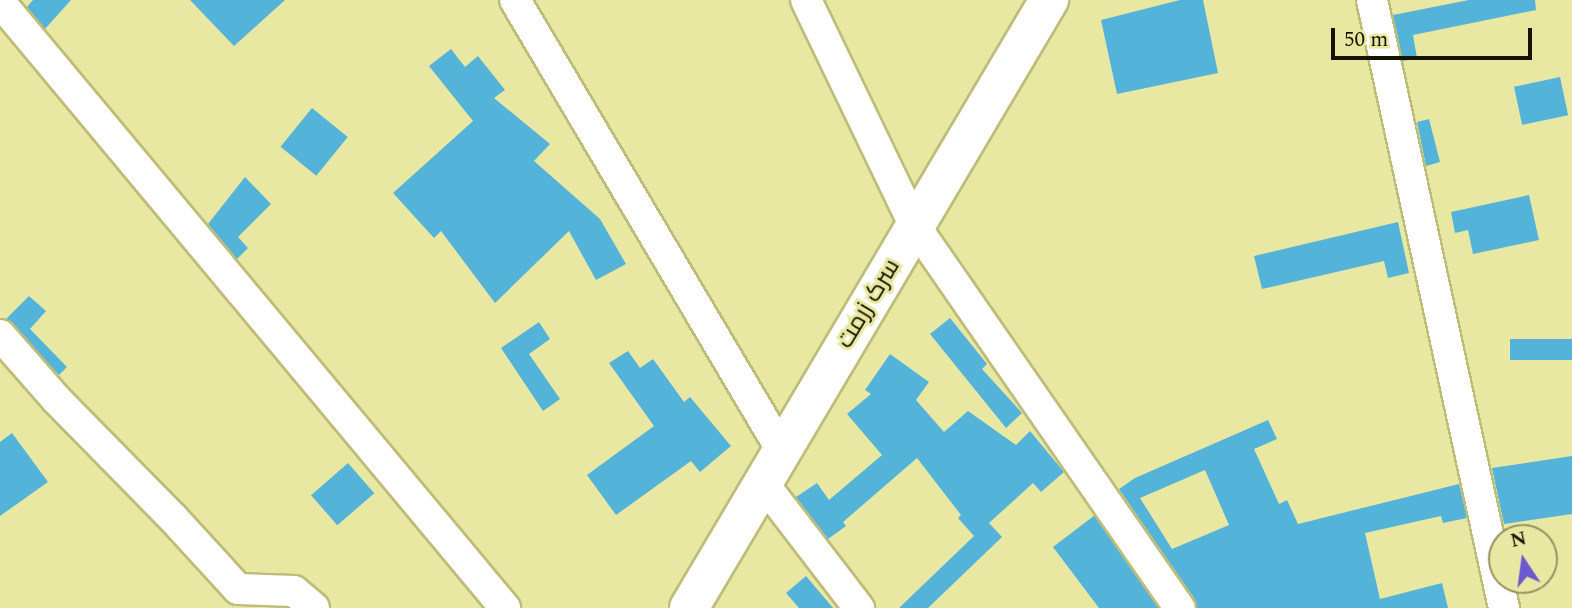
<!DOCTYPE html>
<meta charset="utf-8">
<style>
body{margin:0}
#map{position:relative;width:1572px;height:608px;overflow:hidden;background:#e9e8a3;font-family:Spectral,Cairo,serif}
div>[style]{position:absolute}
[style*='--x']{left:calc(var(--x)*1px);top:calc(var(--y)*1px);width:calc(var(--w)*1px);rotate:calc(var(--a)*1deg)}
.building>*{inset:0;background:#54b3d9;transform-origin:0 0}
.roads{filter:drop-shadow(2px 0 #bebc79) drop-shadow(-2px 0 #bebc79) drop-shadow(0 2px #bebc79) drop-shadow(0 -2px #bebc79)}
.minor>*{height:30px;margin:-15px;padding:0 15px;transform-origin:15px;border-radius:15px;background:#fff}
.highway>*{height:38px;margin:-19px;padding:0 19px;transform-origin:19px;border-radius:19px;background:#fff}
span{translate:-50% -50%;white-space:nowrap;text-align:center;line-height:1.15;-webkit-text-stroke:6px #e9e8a3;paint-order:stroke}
.street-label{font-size:24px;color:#151400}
.north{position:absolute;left:1488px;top:524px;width:70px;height:70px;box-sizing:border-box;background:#e9e8a3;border:2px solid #949362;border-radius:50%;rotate:347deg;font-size:19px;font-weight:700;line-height:28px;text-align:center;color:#151400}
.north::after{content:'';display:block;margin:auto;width:24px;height:32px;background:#6f59d3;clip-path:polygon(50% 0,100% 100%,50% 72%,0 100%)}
.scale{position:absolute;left:1331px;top:28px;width:201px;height:32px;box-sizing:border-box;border:4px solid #151400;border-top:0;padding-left:9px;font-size:21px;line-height:24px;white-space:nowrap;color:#151400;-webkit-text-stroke:5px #e9e8a3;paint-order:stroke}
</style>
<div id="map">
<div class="building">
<i style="clip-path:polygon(33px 0,71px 0,45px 29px,27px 7px)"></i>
<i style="clip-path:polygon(190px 0,285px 0,234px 46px)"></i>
<i style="clip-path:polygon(1180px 0,1203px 0,1218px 73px,1117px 94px,1101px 20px)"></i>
<i style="clip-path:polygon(1469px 0,1535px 0,1536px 10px,1413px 35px,1417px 58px,1403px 61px,1393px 15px)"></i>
<i style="clip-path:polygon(451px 49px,465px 67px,478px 56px,505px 90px,494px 98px,550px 144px,534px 161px,600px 219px,626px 264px,596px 280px,569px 231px,495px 303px,441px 231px,434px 238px,393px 193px,473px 121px,429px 66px)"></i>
<i style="left:1560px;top:77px;width:39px;height:47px;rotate:78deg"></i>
<i style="left:312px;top:108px;width:46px;height:50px;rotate:39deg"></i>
<i style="clip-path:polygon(1429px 119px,1440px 162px,1426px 166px,1417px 122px)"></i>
<i style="clip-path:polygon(245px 177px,271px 204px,238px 237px,248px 248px,237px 259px,208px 224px)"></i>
<i style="clip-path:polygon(1529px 195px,1539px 240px,1473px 254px,1468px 230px,1455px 233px,1451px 212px)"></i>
<i style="clip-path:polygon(1398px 222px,1409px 273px,1388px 278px,1384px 261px,1262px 289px,1254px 256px)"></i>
<i style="clip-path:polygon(29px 296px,46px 311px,30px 329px,67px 367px,59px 375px,6px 319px)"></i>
<i style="clip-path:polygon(950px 318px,987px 364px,982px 369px,1022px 413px,1006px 428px,930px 334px)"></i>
<i style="clip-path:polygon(539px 322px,550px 339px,529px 354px,560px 399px,543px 411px,501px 348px)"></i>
<i style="left:1572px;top:339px;width:21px;height:62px;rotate:90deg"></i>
<i style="clip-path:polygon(628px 351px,640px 368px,653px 359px,684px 402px,690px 397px,731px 446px,700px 472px,691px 461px,616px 515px,587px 475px,654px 426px,609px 363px)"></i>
<i style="clip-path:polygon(890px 354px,929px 382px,916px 400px,944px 432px,968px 411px,1016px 445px,1030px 431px,1064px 472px,1041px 492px,1033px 483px,989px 523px,1002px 537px,928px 608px,899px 608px,974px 536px,958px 518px,961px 515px,917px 458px,843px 522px,846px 526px,828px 539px,796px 497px,817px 483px,829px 500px,882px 455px,847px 414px,871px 394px,865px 390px)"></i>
<i style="clip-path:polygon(evenodd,1268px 420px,1277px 439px,1254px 449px,1279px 504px,1287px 500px,1298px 524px,1459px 484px,1467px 518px,1443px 523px,1441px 516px,1365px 533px,1380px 599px,1442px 583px,1448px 608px,1197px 608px,1194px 598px,1119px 489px,1135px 478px,1268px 420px,1205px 470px,1229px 525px,1172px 549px,1140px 498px,1205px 470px)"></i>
<i style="clip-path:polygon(12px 433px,48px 482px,0 516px,0 442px)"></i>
<i style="clip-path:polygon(1572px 456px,1572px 514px,1504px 524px,1492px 468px)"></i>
<i style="left:348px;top:463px;width:40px;height:49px;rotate:49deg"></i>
<i style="clip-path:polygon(1095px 515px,1159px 608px,1099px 608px,1053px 547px)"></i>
<i style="clip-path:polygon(806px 576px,833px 608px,799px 608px,786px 593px)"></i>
</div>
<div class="roads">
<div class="minor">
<i style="--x:515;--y:0;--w:524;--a:59.37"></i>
<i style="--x:806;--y:0;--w:251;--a:64.3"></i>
<i style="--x:915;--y:226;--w:465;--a:55.3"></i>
<i style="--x:1372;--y:0;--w:622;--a:77.75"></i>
<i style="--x:0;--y:2;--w:789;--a:50.19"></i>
<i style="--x:0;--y:335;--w:85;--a:48.8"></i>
<i style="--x:56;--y:399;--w:167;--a:45.5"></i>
<i style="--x:173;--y:518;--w:96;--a:47.5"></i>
<i style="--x:238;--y:589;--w:56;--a:2"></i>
<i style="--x:294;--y:591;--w:26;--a:40"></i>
<i style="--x:763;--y:483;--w:158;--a:52.5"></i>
</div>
<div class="highway">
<i style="--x:689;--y:608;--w:707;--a:-59.37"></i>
</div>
</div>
<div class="street-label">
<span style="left:869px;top:304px;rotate:-59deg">سرک زرمت</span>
</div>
<div class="north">N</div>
<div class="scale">50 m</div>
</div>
